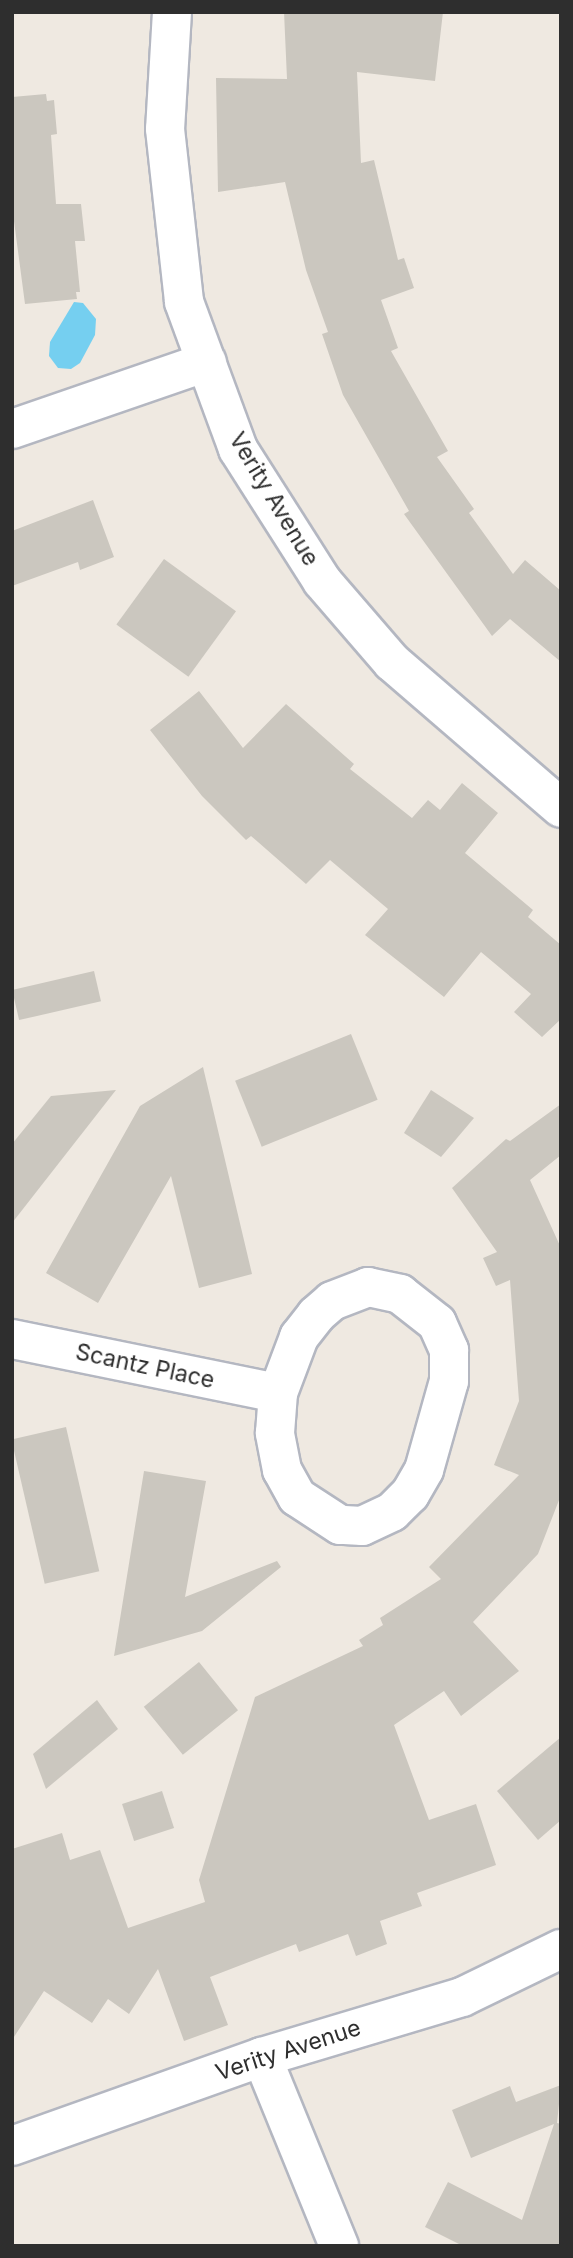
<!DOCTYPE html>
<style>
body{margin:0}
#map{position:relative;width:573px;height:2258px;overflow:hidden;background:#efe9e1;font-family:Inter,sans-serif}
div>[style]{position:absolute}
[style*='--x']{left:calc(var(--x)*1px);top:calc(var(--y)*1px);width:calc(var(--w)*1px);rotate:calc(var(--a)*1deg)}
.water>*{inset:0;background:#75cff0}
.building>*{inset:0;background:#cbc7bf;transform-origin:0 0}
.roads{filter:drop-shadow(2px 0 #b4b7c1) drop-shadow(-2px 0 #b4b7c1) drop-shadow(0 2px #b4b7c1) drop-shadow(0 -2px #b4b7c1)}
.minor>*{height:38px;margin:-19px;padding:0 19px;transform-origin:19px;border-radius:19px;background:#fff}
span{translate:-50% -50%;white-space:nowrap;text-align:center;line-height:1.15;-webkit-text-stroke:5px #fff;paint-order:stroke}
.street-label{font-size:23px;color:#2e2e2e}
.frame{position:absolute;inset:0;border:14px solid #2e2e2e;pointer-events:none}
</style>
<div id="map">
<div class="water">
<i style="clip-path:polygon(74px 302px,83px 303px,96px 319px,95px 335px,80px 363px,71px 369px,58px 368px,49px 356px,50px 342px)"></i>
</div>
<div class="building">
<i style="clip-path:polygon(284px 12px,443px 12px,435px 81px,357px 72px,361px 163px,374px 160px,398px 260px,404px 258px,414px 288px,381px 300px,398px 348px,391px 351px,448px 451px,437px 457px,474px 509px,469px 513px,513px 574px,525px 560px,561px 591px,561px 662px,510px 619px,492px 636px,404px 514px,409px 511px,343px 395px,322px 334px,328px 332px,306px 270px,285px 182px,218px 192px,216px 78px,287px 79px)"></i>
<i style="clip-path:polygon(46px 94px,47px 101px,54px 100px,57px 134px,51px 135px,56px 204px,81px 204px,85px 241px,75px 241px,80px 292px,76px 292px,77px 299px,25px 304px,12px 206px,12px 97px)"></i>
<i style="clip-path:polygon(93px 500px,114px 557px,80px 570px,78px 562px,12px 586px,12px 531px)"></i>
<i style="left:164px;top:559px;width:89px;height:81px;rotate:36deg"></i>
<i style="clip-path:polygon(199px 691px,243px 748px,286px 704px,354px 764px,350px 769px,412px 818px,428px 800px,440px 810px,462px 783px,498px 813px,465px 853px,533px 910px,528px 917px,561px 945px,561px 1019px,542px 1037px,514px 1012px,531px 994px,481px 952px,444px 997px,365px 935px,388px 909px,330px 860px,306px 884px,251px 836px,246px 840px,202px 796px,150px 730px)"></i>
<i style="left:94px;top:971px;width:31px;height:84px;rotate:77deg"></i>
<i style="left:351px;top:1034px;width:71px;height:125px;rotate:68deg"></i>
<i style="clip-path:polygon(203px 1067px,252px 1274px,199px 1288px,171px 1176px,98px 1303px,46px 1273px,140px 1106px)"></i>
<i style="clip-path:polygon(116px 1090px,12px 1223px,12px 1144px,51px 1096px)"></i>
<i style="clip-path:polygon(431px 1090px,474px 1118px,441px 1157px,404px 1133px)"></i>
<i style="clip-path:polygon(561px 1104px,561px 1155px,530px 1180px,561px 1248px,561px 1495px,538px 1554px,473px 1622px,519px 1671px,461px 1716px,444px 1691px,394px 1725px,429px 1820px,476px 1804px,496px 1865px,417px 1893px,422px 1906px,380px 1921px,387px 1944px,356px 1956px,348px 1934px,299px 1952px,296px 1944px,210px 1977px,228px 2025px,184px 2041px,158px 1969px,129px 2014px,108px 1999px,92px 2023px,44px 1991px,12px 2040px,12px 1849px,62px 1833px,70px 1860px,100px 1850px,128px 1928px,205px 1902px,199px 1880px,255px 1697px,363px 1646px,359px 1640px,383px 1625px,380px 1618px,441px 1579px,429px 1567px,519px 1475px,494px 1465px,519px 1401px,510px 1280px,496px 1286px,483px 1258px,497px 1252px,452px 1188px,506px 1139px,510px 1141px)"></i>
<i style="left:66px;top:1427px;width:148px;height:56px;rotate:77deg"></i>
<i style="clip-path:polygon(144px 1471px,206px 1481px,185px 1597px,277px 1561px,281px 1567px,202px 1631px,114px 1656px)"></i>
<i style="left:199px;top:1662px;width:62px;height:71px;rotate:51deg"></i>
<i style="clip-path:polygon(97px 1700px,118px 1729px,46px 1789px,33px 1754px)"></i>
<i style="clip-path:polygon(561px 1737px,561px 1820px,538px 1840px,497px 1791px)"></i>
<i style="left:162px;top:1791px;width:39px;height:42px;rotate:72deg"></i>
<i style="clip-path:polygon(561px 2085px,557px 2123px,561px 2124px,561px 2246px,463px 2246px,425px 2227px,448px 2182px,522px 2220px,554px 2124px,471px 2158px,452px 2110px,510px 2086px,516px 2102px)"></i>
</div>
<div class="roads">
<div class="minor">
<i style="--x:172;--y:12;--w:117;--a:93.4"></i>
<i style="--x:165;--y:129;--w:174;--a:83.7"></i>
<i style="--x:184;--y:302;--w:157;--a:69.8"></i>
<i style="--x:238;--y:449;--w:156;--a:57.5"></i>
<i style="--x:322;--y:581;--w:107;--a:49.2"></i>
<i style="--x:392;--y:662;--w:223;--a:40.8"></i>
<i style="--x:12;--y:429;--w:206;--a:-19"></i>
<i style="--x:368;--y:1287;--w:33;--a:12"></i>
<i style="--x:400;--y:1294;--w:47;--a:38.1"></i>
<i style="--x:437;--y:1323;--w:30;--a:66"></i>
<i style="--x:449;--y:1350;--w:31;--a:90"></i>
<i style="--x:449;--y:1381;--w:92;--a:105.7"></i>
<i style="--x:424;--y:1470;--w:28;--a:120"></i>
<i style="--x:410;--y:1494;--w:25;--a:135"></i>
<i style="--x:392;--y:1512;--w:33;--a:155"></i>
<i style="--x:362;--y:1526;--w:22;--a:-177"></i>
<i style="--x:340;--y:1525;--w:51;--a:-146.9"></i>
<i style="--x:297;--y:1497;--w:31;--a:-119"></i>
<i style="--x:282;--y:1470;--w:38;--a:-101"></i>
<i style="--x:275;--y:1433;--w:40;--a:-85.7"></i>
<i style="--x:278;--y:1393;--w:60;--a:-69.4"></i>
<i style="--x:299;--y:1337;--w:28;--a:-52"></i>
<i style="--x:316;--y:1315;--w:21;--a:-41"></i>
<i style="--x:332;--y:1301;--w:39;--a:-21"></i>
<i style="--x:12;--y:1339;--w:271;--a:11.5"></i>
<i style="--x:262;--y:2057;--w:204;--a:67.8"></i>
<i style="--x:12;--y:2146;--w:265;--a:-19.6"></i>
<i style="--x:262;--y:2057;--w:209;--a:-16.7"></i>
<i style="--x:462;--y:1997;--w:110;--a:-25.9"></i>
</div>
</div>
<div class="street-label">
<span style="left:274px;top:499px;rotate:59deg">Verity Avenue</span>
<span style="left:145px;top:1366px;rotate:12deg">Scantz Place</span>
<span style="left:288px;top:2050px;rotate:-18deg">Verity Avenue</span>
</div>
<div class="frame"></div>
</div>
